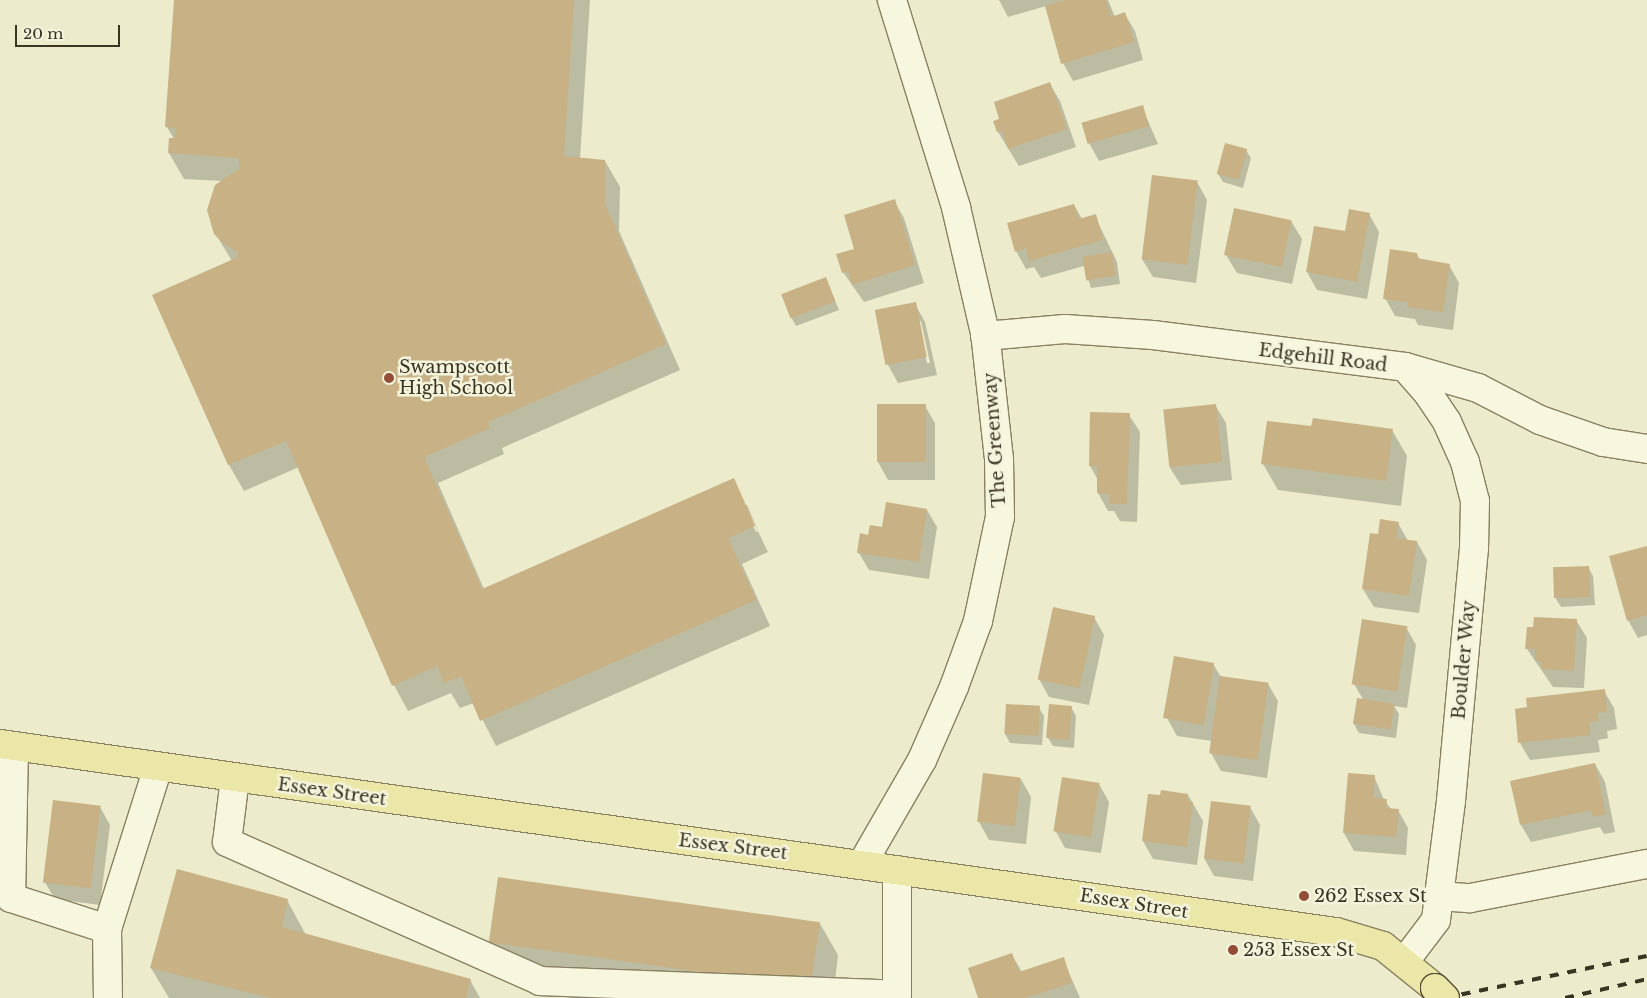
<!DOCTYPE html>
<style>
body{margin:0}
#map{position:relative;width:1647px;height:998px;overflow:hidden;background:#ecebcc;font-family:"Libre Baskerville",serif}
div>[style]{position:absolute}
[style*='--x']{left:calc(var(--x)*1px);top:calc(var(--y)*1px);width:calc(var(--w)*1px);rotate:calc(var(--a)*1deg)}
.shadow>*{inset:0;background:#0003}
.building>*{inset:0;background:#c7b185;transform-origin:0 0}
.roads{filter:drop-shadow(1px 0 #888061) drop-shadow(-1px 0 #888061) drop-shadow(0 1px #888061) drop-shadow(0 -1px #888061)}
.minor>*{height:28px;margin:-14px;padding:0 14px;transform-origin:14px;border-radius:14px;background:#f7f6df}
.major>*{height:28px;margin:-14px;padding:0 14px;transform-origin:14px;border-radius:14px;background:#ebe7a8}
.rail>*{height:4px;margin-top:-2px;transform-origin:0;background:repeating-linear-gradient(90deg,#3a3423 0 9px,transparent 0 18px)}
.bridges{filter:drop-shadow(1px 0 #574d34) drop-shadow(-1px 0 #574d34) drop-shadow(0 1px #574d34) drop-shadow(0 -1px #574d34)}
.major-bridge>*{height:28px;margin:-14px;padding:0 14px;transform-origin:14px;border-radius:14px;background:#ebe7a8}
.dots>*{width:14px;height:14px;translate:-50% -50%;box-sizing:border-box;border:2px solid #f4f3db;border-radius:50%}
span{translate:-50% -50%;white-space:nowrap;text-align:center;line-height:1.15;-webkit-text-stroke:5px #f4f3db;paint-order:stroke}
.street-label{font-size:18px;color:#3a3423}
.poi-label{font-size:18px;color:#3a3423}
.left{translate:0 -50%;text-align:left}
.scale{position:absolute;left:15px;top:25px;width:105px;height:22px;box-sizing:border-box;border:2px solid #3a3423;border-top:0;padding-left:6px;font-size:15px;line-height:18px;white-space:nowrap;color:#3a3423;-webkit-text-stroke:4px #f4f3db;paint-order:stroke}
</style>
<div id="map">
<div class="shadow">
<i style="clip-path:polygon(evenodd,175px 0,590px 0,580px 159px,605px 161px,620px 187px,619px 231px,680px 370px,502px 448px,504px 454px,438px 483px,484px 589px,733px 480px,768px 552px,742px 564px,770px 626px,496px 746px,474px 703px,460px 708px,451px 693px,408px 711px,394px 685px,299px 467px,244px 491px,229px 465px,154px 295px,232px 261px,215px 233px,222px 181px,184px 179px,169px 153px,174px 139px,167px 127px,175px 0,744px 505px,747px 505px,758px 531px,756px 532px,744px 505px)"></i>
<i style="clip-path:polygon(999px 0,1108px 0,1115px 17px,1125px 14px,1135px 31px,1143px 60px,1073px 81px,1063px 63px,1046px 6px,1008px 17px)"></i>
<i style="clip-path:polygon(1050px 84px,1060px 101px,1076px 147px,1019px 166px,998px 132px,1001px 120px)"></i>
<i style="clip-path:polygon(1142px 107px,1158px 144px,1099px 161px,1089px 143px)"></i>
<i style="clip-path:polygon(1246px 150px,1251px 158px,1243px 188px,1223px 182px,1218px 174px)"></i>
<i style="clip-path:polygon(1197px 182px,1207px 200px,1196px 283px,1153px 277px,1142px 259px)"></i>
<i style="clip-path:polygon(894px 201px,904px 218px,924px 283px,864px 302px,843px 272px,856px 249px)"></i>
<i style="clip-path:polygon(1074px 205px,1082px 219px,1095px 216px,1117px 262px,1120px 284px,1091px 288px,1084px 266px,1041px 278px,1034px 267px,1026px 269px,1016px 251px)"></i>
<i style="clip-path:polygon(1369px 214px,1379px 232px,1367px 299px,1317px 290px,1307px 272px)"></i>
<i style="clip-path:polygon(1291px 221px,1302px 239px,1292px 284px,1237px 273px,1226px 255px)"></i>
<i style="clip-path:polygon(1417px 254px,1420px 260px,1449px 265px,1459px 283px,1453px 330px,1418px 325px,1415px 319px,1395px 316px,1385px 298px)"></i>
<i style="clip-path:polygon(826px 279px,839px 310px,796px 326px,791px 317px)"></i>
<i style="clip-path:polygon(evenodd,915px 304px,925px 322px,937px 375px,898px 383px,888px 365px,915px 304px,918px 321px,921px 321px,930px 363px,927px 363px,918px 321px)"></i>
<i style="clip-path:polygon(878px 405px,925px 406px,935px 423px,935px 480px,888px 480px,878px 462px)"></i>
<i style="clip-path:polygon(1215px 405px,1226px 423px,1232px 480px,1181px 485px,1170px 468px)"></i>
<i style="clip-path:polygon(1092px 414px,1129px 415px,1140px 432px,1137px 522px,1120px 521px,1114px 511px,1108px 511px,1098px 493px,1098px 480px,1090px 466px)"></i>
<i style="clip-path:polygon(1312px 428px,1392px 430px,1407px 456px,1401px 506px,1278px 490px,1263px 464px)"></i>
<i style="clip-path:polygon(927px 510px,937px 527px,929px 579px,869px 570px,859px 553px,883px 528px)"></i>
<i style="clip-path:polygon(1398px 523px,1408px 541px,1417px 542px,1427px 560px,1419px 613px,1374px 607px,1363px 589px,1379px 535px)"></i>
<i style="clip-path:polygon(1647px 547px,1647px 635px,1638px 638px,1628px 620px)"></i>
<i style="clip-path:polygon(1588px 567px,1593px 576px,1595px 605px,1561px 607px,1556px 599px)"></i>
<i style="clip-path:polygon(1094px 617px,1104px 635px,1089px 705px,1049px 697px,1039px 679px)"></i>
<i style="clip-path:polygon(1576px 620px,1587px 638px,1584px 688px,1553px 687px,1527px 649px)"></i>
<i style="clip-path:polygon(1406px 627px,1416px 645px,1407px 708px,1394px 706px,1399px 714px,1396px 738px,1359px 733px,1354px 724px,1364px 701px,1354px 684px)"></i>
<i style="clip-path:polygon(1213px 664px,1221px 677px,1268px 684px,1278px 701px,1267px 778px,1221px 771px,1211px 753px,1212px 741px,1177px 736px,1167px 718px)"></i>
<i style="clip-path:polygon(1604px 691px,1614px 708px,1617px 729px,1607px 731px,1608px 738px,1598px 740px,1600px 752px,1530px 760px,1520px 743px)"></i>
<i style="clip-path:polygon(1071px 707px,1076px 716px,1074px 748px,1053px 746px,1048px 738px)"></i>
<i style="clip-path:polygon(1039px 708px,1044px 716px,1042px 745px,1010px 743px,1005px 734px)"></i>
<i style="clip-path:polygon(1595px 764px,1605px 782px,1615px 832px,1604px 834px,1600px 827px,1531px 842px,1521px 825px)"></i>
<i style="clip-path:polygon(1374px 776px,1384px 800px,1392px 810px,1398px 810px,1408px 828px,1406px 855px,1354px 851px,1344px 833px)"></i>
<i style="clip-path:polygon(1021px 779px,1031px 797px,1026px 844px,989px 840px,979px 822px)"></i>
<i style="clip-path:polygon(1099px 784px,1109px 802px,1101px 853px,1065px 848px,1055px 830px)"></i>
<i style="clip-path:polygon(1188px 795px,1203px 821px,1197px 865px,1153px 859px,1143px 841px,1161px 796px)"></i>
<i style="clip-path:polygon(100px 807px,110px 825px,100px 905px,55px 899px,44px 881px)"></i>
<i style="clip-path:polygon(1250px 807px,1260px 825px,1253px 881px,1214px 876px,1204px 858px)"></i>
<i style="clip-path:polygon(287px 900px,306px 935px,470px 980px,480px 998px,169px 998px,151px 968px)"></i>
<i style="clip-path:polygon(819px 922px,838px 955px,833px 998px,509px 975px,490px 942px)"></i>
<i style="clip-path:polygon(1012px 955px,1022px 972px,1063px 959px,1080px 998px,980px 998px)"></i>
</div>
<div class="building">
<i style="clip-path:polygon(174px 0,574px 0,564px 156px,605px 160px,605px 204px,666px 344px,488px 422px,490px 428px,424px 457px,482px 589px,734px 478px,755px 526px,728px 538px,756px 600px,480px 721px,461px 676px,444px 683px,437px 666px,392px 686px,286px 441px,228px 465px,152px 295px,238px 257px,238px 252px,224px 244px,214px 234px,207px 210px,215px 185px,240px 168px,238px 158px,168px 153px,169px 138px,175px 138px,176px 128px,165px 127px)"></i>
<i style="clip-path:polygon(1065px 0,1106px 0,1111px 17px,1125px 12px,1134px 42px,1061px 64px,1045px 6px)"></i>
<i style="clip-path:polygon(1050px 82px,1067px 129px,1008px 149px,1002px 131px,997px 132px,993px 121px,999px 119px,994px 102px)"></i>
<i style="left:1143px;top:105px;width:22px;height:64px;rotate:74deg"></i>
<i style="left:1225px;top:143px;width:23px;height:32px;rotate:15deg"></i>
<i style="left:1152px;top:175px;width:46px;height:85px;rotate:7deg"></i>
<i style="clip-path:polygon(895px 199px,915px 265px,852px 285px,848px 271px,842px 273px,836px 254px,854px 249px,844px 215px)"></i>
<i style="clip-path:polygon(1074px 204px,1079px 219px,1096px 214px,1103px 240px,1029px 261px,1026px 248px,1015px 252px,1007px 223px)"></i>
<i style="left:1234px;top:208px;width:59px;height:48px;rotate:12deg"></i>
<i style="clip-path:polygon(1349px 209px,1370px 213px,1357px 282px,1306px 272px,1314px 226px,1345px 231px)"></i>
<i style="clip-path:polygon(1390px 249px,1417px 253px,1417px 258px,1450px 264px,1443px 312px,1407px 307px,1407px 302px,1383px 299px)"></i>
<i style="left:1112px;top:252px;width:24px;height:30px;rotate:81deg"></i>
<i style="left:826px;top:277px;width:26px;height:48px;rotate:69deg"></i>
<i style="left:916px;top:302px;width:56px;height:42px;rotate:79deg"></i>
<i style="left:877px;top:404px;width:49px;height:58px"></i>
<i style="left:1216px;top:404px;width:58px;height:53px;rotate:84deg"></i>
<i style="clip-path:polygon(1090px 412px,1130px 413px,1127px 504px,1109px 504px,1109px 494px,1097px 493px,1097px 466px,1089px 466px)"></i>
<i style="clip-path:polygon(1313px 418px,1393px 429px,1386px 481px,1261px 464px,1267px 421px,1311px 426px)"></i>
<i style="clip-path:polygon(886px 502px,927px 509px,919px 562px,857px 553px,860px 533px,868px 535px,870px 525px,882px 527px)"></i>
<i style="clip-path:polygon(1380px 519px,1399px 522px,1396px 538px,1417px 541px,1409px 596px,1362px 589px,1370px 533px,1378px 534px)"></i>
<i style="clip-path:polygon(1647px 546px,1647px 615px,1627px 621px,1609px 556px)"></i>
<i style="left:1589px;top:566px;width:31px;height:36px;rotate:88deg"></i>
<i style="left:1053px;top:607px;width:43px;height:74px;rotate:12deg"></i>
<i style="clip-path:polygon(1534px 617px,1577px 619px,1574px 671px,1542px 669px,1542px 661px,1535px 661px,1535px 649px,1525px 649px,1527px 627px,1533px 627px)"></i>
<i style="left:1362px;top:619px;width:46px;height:66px;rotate:9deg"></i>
<i style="left:1174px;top:656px;width:41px;height:63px;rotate:10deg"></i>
<i style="left:1220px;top:676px;width:49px;height:78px;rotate:8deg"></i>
<i style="clip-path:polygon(1605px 689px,1607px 712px,1597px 713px,1599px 721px,1589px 722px,1590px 735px,1518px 743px,1515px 709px,1527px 707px,1526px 698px)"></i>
<i style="left:1357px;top:698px;width:38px;height:26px;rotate:9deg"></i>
<i style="left:1006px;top:704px;width:34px;height:30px;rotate:3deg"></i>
<i style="left:1049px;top:704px;width:23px;height:34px;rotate:5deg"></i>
<i style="clip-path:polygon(1595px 763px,1606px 814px,1593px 817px,1591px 810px,1520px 825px,1510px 781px)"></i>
<i style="left:983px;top:773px;width:38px;height:49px;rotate:7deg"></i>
<i style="clip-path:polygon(1348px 773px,1375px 775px,1373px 798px,1387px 799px,1386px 808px,1399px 809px,1396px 837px,1343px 833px)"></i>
<i style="left:1062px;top:777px;width:38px;height:55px;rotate:9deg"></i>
<i style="clip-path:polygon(1161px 790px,1188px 794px,1187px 801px,1193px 802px,1187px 847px,1142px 841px,1148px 794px,1160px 795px)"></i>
<i style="left:53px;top:800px;width:48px;height:83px;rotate:7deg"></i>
<i style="left:1211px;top:801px;width:40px;height:58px;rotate:7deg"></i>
<i style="clip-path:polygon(177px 869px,288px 899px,282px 927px,471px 979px,466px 998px,271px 998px,150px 968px)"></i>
<i style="left:498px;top:877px;width:325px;height:66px;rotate:8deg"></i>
<i style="clip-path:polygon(1012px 953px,1019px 972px,1064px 957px,1072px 983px,1025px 998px,978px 998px,968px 968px)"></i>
</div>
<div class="roads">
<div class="minor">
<i style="--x:985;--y:336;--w:80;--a:-5"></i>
<i style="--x:1065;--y:329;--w:88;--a:3.9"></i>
<i style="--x:1153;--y:335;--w:254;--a:7.2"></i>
<i style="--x:1405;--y:367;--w:76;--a:16"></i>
<i style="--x:1478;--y:388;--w:70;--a:27.3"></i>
<i style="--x:1540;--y:420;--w:67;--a:19.2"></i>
<i style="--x:1603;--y:442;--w:45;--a:9"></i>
<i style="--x:1405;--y:367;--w:37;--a:49"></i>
<i style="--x:1429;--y:395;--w:32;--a:56"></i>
<i style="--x:1447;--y:422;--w:44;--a:65.8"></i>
<i style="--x:1465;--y:462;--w:40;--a:75.6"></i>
<i style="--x:1475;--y:501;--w:47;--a:91.2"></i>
<i style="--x:1474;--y:548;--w:254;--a:95.2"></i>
<i style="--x:1451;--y:801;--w:120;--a:97.2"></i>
<i style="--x:1436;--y:920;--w:51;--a:127.1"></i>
<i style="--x:14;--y:746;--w:152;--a:91.1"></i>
<i style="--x:11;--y:898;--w:101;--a:17.9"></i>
<i style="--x:107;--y:929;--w:170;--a:-72.5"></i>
<i style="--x:235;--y:778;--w:64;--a:97.1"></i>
<i style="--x:227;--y:842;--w:342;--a:23.9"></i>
<i style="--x:540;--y:981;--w:357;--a:2.2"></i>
<i style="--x:897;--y:995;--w:125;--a:-90"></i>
<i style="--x:862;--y:864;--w:120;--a:-60"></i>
<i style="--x:922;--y:760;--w:80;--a:-66.3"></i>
<i style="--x:954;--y:687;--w:70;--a:-70"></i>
<i style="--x:978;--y:621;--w:106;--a:-78.1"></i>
<i style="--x:1000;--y:517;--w:58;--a:-91"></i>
<i style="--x:999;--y:459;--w:127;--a:-96.3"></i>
<i style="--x:985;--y:333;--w:129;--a:-103"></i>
<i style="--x:956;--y:207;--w:217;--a:-107.2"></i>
<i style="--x:1439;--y:896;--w:31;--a:4"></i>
<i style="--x:1470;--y:898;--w:180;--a:-10.9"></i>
<i style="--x:107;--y:929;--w:69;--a:89.2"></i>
</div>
<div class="major">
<i style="--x:0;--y:744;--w:1349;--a:8.01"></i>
<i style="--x:1336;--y:932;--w:49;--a:16.6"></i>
<i style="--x:1383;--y:946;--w:67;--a:38.9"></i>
</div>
</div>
<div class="rail">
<i style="--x:1444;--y:998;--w:207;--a:-11.7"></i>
<i style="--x:1565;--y:998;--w:84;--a:-13"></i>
</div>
<div class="bridges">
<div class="major-bridge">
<i style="--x:1435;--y:988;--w:14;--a:45"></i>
</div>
</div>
<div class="dots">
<i style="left:389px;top:378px;background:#934c35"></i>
<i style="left:1304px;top:896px;background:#934c35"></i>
<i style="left:1233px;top:950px;background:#934c35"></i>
</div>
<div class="street-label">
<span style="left:1323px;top:358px;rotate:7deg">Edgehill Road</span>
<span style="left:995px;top:440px;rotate:-94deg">The Greenway</span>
<span style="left:1464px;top:660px;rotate:-85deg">Boulder Way</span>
<span style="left:332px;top:792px;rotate:8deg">Essex Street</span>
<span style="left:733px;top:847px;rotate:7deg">Essex Street</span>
<span style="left:1134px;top:904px;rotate:9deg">Essex Street</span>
</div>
<div class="poi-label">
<span class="left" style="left:399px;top:378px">Swampscott<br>High School</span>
<span class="left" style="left:1314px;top:896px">262 Essex St</span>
<span class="left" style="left:1243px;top:950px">253 Essex St</span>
</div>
<div class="scale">20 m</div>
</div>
